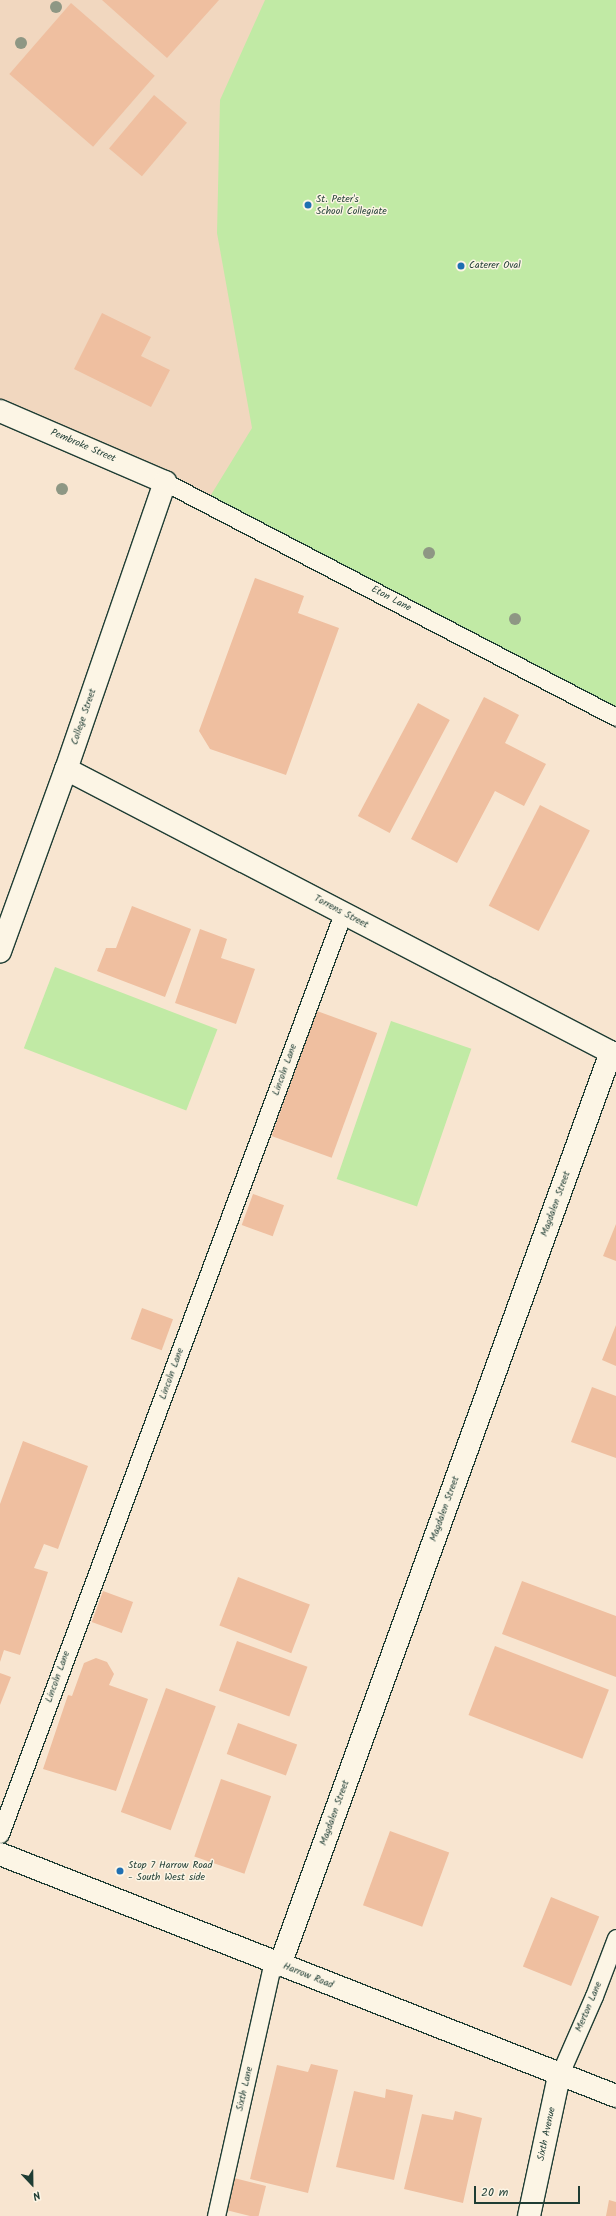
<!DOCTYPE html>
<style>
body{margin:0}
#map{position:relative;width:616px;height:2216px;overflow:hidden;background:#f8e5d0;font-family:Kalam,sans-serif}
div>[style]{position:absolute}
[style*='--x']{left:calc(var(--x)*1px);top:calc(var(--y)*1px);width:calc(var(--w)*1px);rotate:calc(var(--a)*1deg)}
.built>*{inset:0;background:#f1d7bf}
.green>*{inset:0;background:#c1eaa5;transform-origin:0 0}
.building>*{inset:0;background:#efbfa0;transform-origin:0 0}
.roads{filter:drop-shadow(1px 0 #1f3d34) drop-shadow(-1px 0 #1f3d34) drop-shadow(0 1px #1f3d34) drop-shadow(0 -1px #1f3d34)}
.lane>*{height:17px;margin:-8.5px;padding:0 8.5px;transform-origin:8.5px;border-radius:8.5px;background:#fcf5e5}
.street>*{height:22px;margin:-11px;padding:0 11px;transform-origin:11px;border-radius:11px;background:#fcf5e5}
.secondary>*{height:22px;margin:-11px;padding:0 11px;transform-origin:11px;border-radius:11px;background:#fcf5e5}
.trees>*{width:12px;height:12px;margin:-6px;border-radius:50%;background:#8e9784}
.dots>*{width:11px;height:11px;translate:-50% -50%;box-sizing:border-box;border:2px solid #fcf5e5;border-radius:50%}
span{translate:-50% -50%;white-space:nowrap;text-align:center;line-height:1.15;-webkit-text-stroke:3px #fcf5e5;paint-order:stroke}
.poi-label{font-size:10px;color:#1f3d34}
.left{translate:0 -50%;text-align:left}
.street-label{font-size:10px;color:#1f3d34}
.north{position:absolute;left:12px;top:2164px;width:40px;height:40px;-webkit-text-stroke:3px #fcf5e5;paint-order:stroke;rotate:158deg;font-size:11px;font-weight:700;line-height:16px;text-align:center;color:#1f3d34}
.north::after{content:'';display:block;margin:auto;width:14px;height:18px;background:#1f3d34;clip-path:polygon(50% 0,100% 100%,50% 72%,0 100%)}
.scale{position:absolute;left:474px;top:2186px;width:106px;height:18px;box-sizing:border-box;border:2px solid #1f3d34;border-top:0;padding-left:5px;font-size:12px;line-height:14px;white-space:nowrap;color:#1f3d34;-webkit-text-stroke:3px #fcf5e5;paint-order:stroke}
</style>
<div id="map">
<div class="built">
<i style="clip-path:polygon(0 0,616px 0,206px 503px,0 411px)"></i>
</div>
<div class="green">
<i style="clip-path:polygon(265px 0,616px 0,616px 717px,206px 503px,252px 428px,217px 233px,220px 100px)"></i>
<i style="left:55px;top:967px;width:174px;height:87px;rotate:21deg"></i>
<i style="left:391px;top:1021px;width:85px;height:167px;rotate:19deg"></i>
</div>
<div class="building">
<i style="clip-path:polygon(102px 0,219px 0,167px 58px)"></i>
<i style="left:71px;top:3px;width:111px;height:94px;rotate:41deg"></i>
<i style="left:154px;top:95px;width:43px;height:70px;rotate:40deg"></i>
<i style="clip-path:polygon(102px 313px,151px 337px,141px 356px,170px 370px,151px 407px,74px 369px)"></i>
<i style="clip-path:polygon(255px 578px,304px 596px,298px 613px,339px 628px,286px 775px,210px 749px,199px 731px)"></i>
<i style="clip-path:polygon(484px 697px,519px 715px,505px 743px,546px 764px,524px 806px,495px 791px,457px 863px,411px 839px)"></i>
<i style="left:418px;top:703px;width:36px;height:128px;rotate:28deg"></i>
<i style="left:540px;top:805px;width:56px;height:113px;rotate:27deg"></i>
<i style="clip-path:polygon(132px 906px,191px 929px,165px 997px,97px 971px,106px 948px,116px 948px)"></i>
<i style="clip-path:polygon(200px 929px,227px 939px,221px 958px,255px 969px,236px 1024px,175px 1003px)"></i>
<i style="left:317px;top:1011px;width:64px;height:133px;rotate:20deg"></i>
<i style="left:253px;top:1194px;width:33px;height:33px;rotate:20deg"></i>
<i style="clip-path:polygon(616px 1224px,616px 1261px,603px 1256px)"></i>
<i style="left:142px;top:1308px;width:33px;height:33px;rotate:20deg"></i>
<i style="clip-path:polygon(616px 1325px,616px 1366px,602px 1360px)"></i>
<i style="clip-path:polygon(592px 1387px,616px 1396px,616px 1458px,571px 1442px)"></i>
<i style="clip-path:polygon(23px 1441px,88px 1466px,58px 1549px,44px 1544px,34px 1568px,48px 1572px,20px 1655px,4px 1650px,0 1662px,0 1504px)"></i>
<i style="left:238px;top:1577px;width:77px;height:52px;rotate:21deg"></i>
<i style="clip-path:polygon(522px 1581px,616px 1616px,616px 1677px,502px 1634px)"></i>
<i style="left:103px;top:1591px;width:32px;height:33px;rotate:20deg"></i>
<i style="left:237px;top:1641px;width:75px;height:53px;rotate:20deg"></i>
<i style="left:495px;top:1646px;width:122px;height:74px;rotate:21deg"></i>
<i style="clip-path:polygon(96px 1658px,107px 1662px,114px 1674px,109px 1685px,148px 1699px,116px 1791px,43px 1769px,68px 1695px,72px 1696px,84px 1663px)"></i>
<i style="clip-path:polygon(0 1673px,11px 1677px,0 1705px)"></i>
<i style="left:166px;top:1688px;width:53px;height:132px;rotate:20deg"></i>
<i style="left:238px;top:1723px;width:63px;height:33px;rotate:20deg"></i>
<i style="left:221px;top:1779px;width:53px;height:82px;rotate:19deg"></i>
<i style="left:390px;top:1831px;width:63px;height:79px;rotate:20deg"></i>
<i style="left:551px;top:1897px;width:52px;height:75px;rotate:22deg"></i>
<i style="clip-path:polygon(311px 2064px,338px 2070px,308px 2193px,250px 2179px,277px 2065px,308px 2072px)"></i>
<i style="clip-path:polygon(386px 2089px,413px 2095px,394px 2180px,336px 2167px,354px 2091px,385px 2098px)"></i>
<i style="clip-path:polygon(455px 2111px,482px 2118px,463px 2203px,404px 2189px,422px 2114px,453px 2120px)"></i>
<i style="left:234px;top:2178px;width:33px;height:33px;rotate:14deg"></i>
<i style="clip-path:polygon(609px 2200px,616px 2202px,616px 2216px,606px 2216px)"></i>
</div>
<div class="roads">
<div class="lane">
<i style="--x:165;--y:482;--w:509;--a:27.52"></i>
<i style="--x:0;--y:1834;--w:983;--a:-69.57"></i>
<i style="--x:559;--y:2076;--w:87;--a:-66.4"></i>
<i style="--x:594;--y:1996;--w:62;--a:-69.2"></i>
<i style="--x:216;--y:2216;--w:260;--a:-77.4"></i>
</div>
<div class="street">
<i style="--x:0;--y:411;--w:180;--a:23.3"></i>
<i style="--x:165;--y:482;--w:304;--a:109"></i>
<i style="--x:66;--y:769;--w:194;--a:109.9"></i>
<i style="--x:66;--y:769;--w:620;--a:27.47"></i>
<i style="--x:280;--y:1965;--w:971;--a:-70.07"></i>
<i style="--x:529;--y:2216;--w:143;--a:-77.9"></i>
</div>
<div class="secondary">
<i style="--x:0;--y:1854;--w:662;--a:21.45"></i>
</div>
</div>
<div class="trees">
<i style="left:56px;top:7px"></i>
<i style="left:21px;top:43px"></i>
<i style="left:62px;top:489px"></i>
<i style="left:429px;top:553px"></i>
<i style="left:515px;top:619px"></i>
</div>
<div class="dots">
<i style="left:308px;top:205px;background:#1f6fb2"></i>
<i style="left:461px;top:266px;background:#1f6fb2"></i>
<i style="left:120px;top:1871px;background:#1f6fb2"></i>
</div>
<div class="poi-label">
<span class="left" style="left:316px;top:205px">St. Peter's<br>School Collegiate</span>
<span class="left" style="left:469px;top:266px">Caterer Oval</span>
<span class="left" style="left:128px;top:1871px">Stop 7 Harrow Road<br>- South West side</span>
</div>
<div class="street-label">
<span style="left:83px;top:446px;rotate:23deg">Pembroke Street</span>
<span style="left:391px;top:599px;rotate:28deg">Eton Lane</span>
<span style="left:84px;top:717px;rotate:-71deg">College Street</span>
<span style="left:341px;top:912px;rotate:28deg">Torrens Street</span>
<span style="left:285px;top:1070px;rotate:-70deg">Lincoln Lane</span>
<span style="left:556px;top:1204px;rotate:-70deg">Magdalen Street</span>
<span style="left:172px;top:1374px;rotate:-70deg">Lincoln Lane</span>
<span style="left:445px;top:1509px;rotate:-70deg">Magdalen Street</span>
<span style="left:58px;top:1677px;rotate:-70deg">Lincoln Lane</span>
<span style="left:335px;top:1813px;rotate:-70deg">Magdalen Street</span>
<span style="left:308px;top:1976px;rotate:22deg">Harrow Road</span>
<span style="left:589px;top:2007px;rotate:-67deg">Merton Lane</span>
<span style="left:245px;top:2089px;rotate:-77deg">Sixth Lane</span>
<span style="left:547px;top:2134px;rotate:-78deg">Sixth Avenue</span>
</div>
<div class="north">N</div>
<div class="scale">20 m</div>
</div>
